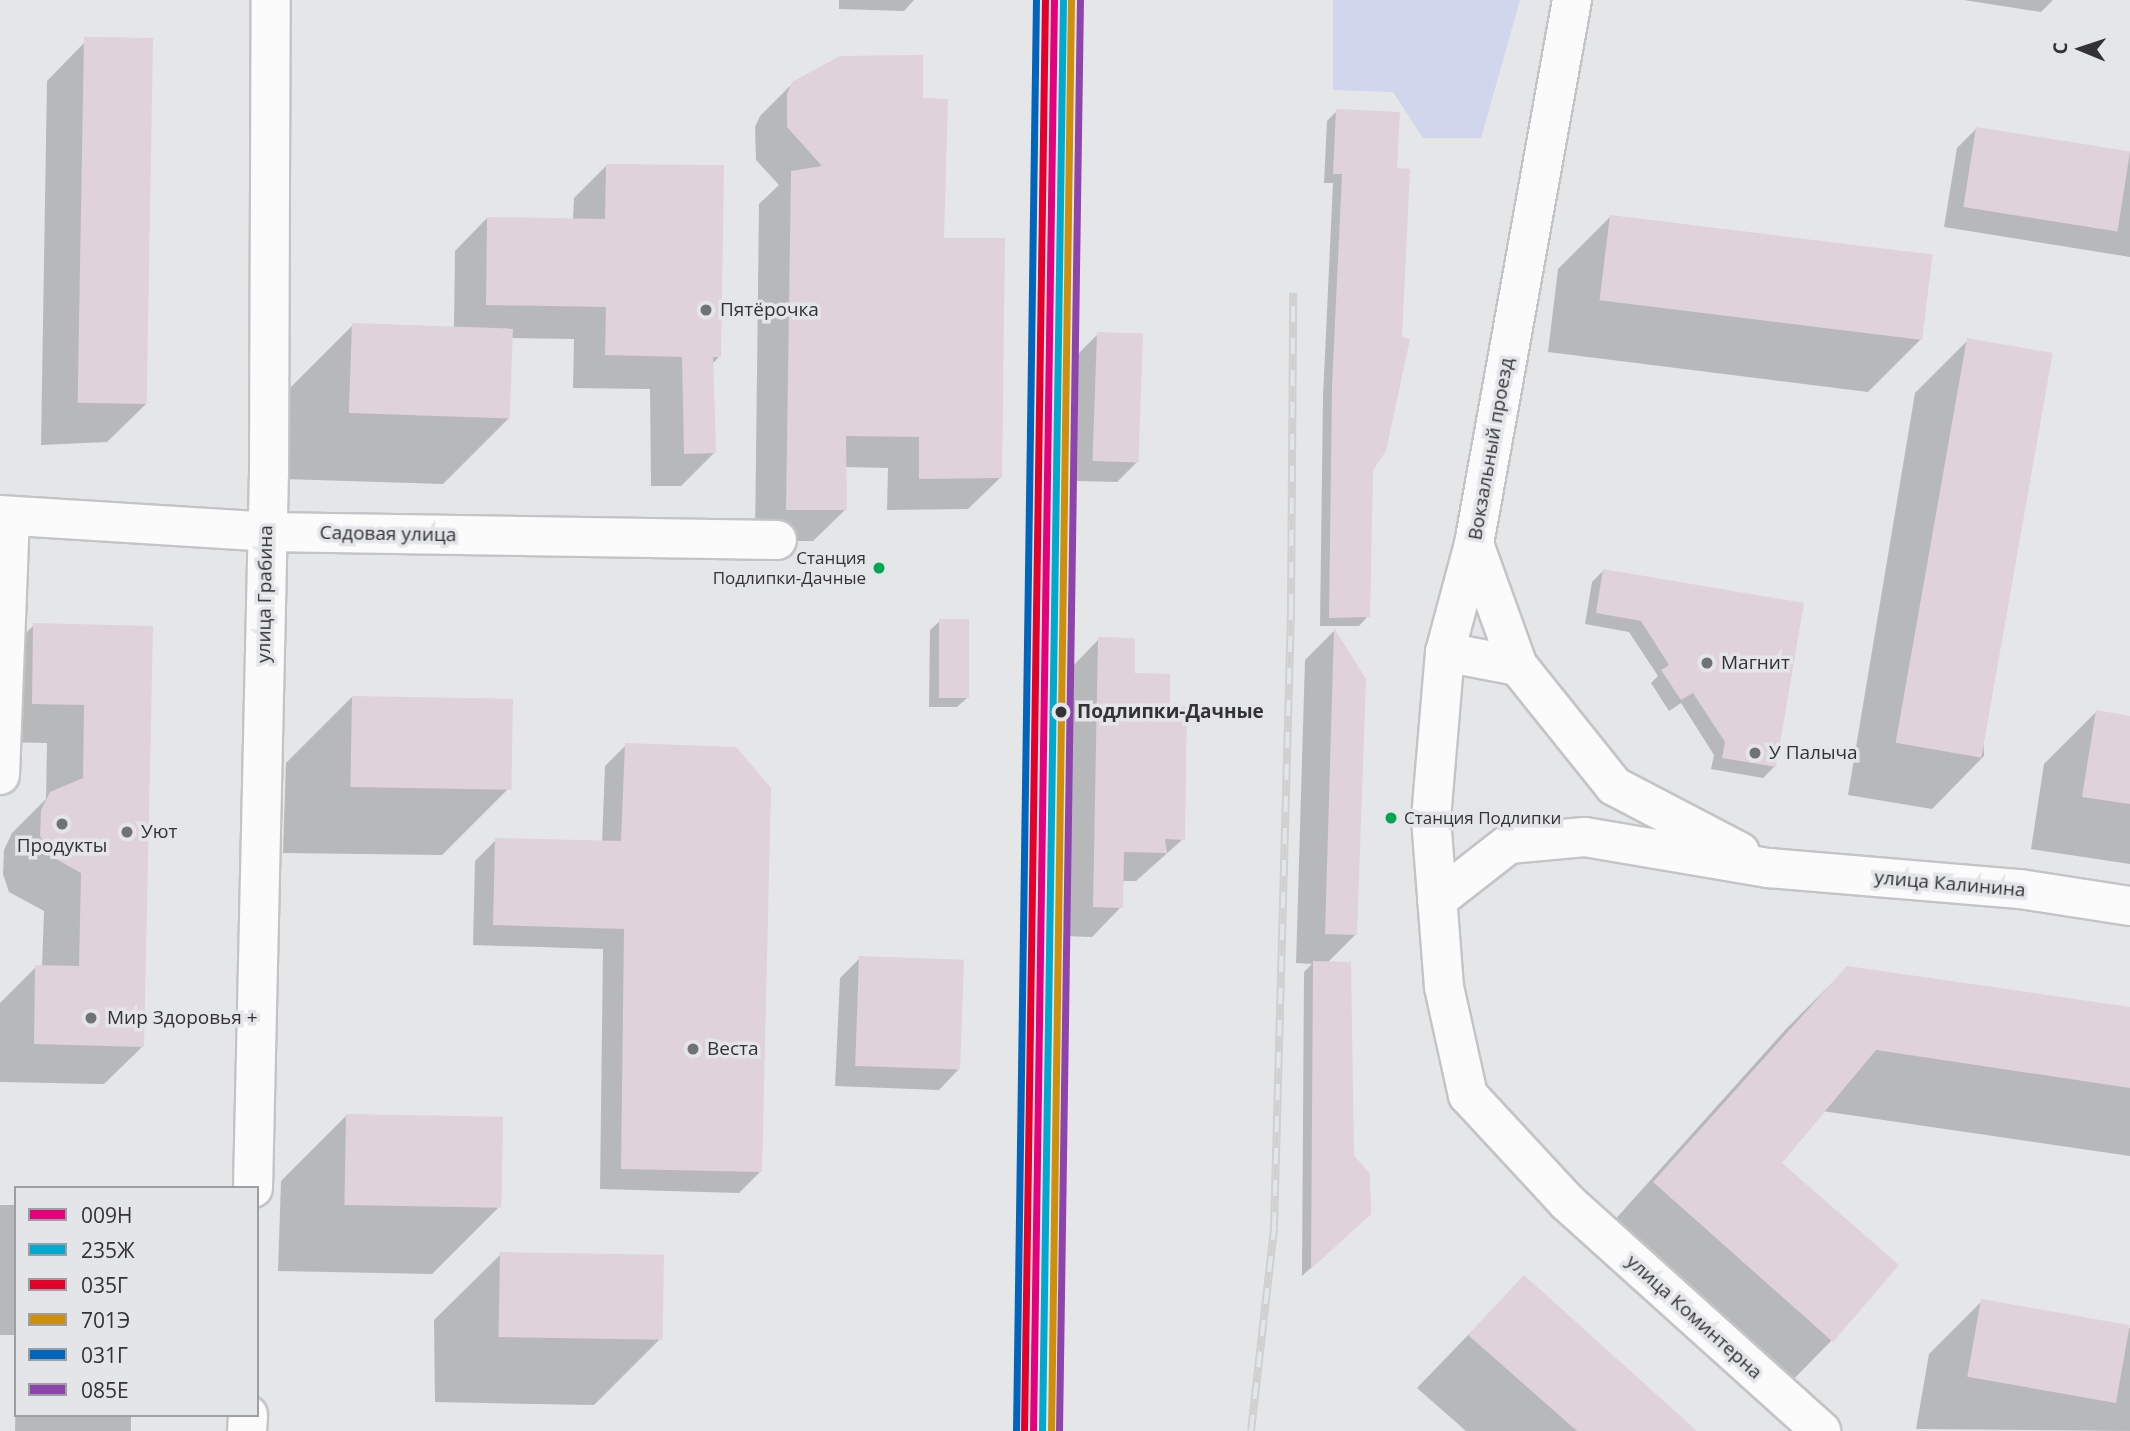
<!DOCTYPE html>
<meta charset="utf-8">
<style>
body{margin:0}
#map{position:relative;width:2130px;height:1431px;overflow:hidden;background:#e5e6e8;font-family:"Open Sans",sans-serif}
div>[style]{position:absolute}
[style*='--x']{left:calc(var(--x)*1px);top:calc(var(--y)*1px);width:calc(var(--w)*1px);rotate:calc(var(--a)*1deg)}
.green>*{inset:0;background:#d0d7ec}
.shadow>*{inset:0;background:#0003;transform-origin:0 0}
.building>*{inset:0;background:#dfd2d8;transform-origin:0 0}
.roads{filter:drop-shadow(2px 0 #c4c4c6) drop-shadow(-2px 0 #c4c4c6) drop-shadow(0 2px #c4c4c6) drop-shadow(0 -2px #c4c4c6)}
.minor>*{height:38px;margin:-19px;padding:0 19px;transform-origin:19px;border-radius:19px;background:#fbfbfc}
.tertiary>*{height:38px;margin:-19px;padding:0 19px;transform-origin:19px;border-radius:19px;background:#fbfbfc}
.rail>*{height:8px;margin-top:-4px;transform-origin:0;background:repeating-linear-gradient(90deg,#e4e5e9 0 16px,#d0d0d0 0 32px);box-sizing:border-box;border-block:2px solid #d0d0d0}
.rail-1>*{height:7px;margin:-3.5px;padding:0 3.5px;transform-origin:3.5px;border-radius:3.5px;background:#e5007d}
.rail-2>*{height:7px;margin:-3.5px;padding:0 3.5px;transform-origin:3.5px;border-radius:3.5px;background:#00a9ce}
.rail-3>*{height:7px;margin:-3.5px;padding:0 3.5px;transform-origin:3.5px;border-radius:3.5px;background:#e4002b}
.rail-4>*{height:7px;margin:-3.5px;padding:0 3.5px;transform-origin:3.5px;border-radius:3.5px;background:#d08f0b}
.rail-5>*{height:7px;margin:-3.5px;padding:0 3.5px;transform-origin:3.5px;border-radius:3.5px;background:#0065bd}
.rail-6>*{height:7px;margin:-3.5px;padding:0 3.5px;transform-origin:3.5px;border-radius:3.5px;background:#8e44ad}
.dots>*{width:19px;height:19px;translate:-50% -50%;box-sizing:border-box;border:4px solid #e4e5e9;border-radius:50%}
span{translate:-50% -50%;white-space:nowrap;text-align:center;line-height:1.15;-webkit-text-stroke:7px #e4e5e9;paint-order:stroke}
.bus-label{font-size:17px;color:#333335}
.right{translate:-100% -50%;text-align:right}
.left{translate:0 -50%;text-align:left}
.poi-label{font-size:19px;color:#333335}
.street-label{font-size:19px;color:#333335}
.stop-label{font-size:19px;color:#333335;font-weight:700}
.legend{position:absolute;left:14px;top:1186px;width:245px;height:231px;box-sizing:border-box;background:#e4e5e9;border:2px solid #9d9ea1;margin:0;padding:9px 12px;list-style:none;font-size:21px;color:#333335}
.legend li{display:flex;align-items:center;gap:14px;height:35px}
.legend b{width:35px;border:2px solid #9d9ea1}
.north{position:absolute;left:2046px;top:14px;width:70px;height:70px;-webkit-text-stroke:5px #e4e5e9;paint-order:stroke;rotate:272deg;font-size:19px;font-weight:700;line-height:28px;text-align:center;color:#333335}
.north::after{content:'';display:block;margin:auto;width:24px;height:32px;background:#333335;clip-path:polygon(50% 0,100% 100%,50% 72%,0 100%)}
</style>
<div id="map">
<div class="green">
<i style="clip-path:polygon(1333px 0,1520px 0,1481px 138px,1423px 138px,1393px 92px,1333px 90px)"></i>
</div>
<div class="shadow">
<i style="clip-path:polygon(839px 0,914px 0,904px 11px,839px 9px)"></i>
<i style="clip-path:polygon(1964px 0,2053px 0,2041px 12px)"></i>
<i style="clip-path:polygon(85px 42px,146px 404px,107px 442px,41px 445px,47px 81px)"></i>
<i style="clip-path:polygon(793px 83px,921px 99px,942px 240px,1000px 478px,968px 509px,887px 510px,888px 468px,845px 467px,845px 510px,813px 541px,755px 541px,759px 204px,779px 185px,756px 160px,755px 127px,760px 116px)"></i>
<i style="clip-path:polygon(1337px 111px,1372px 469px,1368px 616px,1359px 626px,1320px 626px,1323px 397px,1333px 183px,1324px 183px,1327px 121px)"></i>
<i style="clip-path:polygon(1977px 128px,2130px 153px,2130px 257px,1944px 227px,1957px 148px)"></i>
<i style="clip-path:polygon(607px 165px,719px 357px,712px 364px,714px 453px,681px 486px,651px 486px,650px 389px,573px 388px,574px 339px,511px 338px,509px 418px,443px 484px,283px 479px,287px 391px,353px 325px,454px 328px,455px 251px,487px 218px,573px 220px,574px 198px)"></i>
<i style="clip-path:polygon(1610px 217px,1921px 339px,1868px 392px,1548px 352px,1558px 269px)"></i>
<i style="clip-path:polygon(1098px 334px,1137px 462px,1117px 482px,1077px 481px,1078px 354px)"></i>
<i style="clip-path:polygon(1968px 340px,1984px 756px,1932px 809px,1848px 795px,1915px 393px)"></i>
<i style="clip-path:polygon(1603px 571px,1775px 766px,1763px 778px,1711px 769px,1714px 755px,1681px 703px,1669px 711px,1651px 683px,1658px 676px,1629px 632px,1585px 624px,1592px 582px)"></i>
<i style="clip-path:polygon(940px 621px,967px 698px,957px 707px,929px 707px,930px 630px)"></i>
<i style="clip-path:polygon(34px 625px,151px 627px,143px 1046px,104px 1084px,0 1082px,0 1003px,36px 967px,42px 967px,44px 911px,9px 892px,3px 874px,4px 850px,12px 833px,46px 799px,47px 743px,0 742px,0 659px)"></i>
<i style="clip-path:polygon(1334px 631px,1355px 935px,1327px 963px,1359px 1223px,1302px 1276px,1304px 972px,1312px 964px,1296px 963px,1305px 660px)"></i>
<i style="clip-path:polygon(1099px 639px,1168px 709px,1183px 839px,1136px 881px,1122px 881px,1121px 907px,1092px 937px,1064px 936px,1070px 669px)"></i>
<i style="clip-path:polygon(352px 697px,508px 789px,442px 855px,283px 853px,286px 763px)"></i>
<i style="clip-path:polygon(2096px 712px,2130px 717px,2130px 864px,2031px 849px,2044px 764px)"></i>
<i style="clip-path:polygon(626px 745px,760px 1172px,739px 1193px,600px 1189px,603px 949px,473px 945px,475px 861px,496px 840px,602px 843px,605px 766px)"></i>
<i style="clip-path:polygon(860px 958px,958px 1070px,939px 1090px,835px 1086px,840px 978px)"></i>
<i style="clip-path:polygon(1847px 968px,2130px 1009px,2130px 1156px,1822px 1111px,1779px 1163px,1832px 1340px,1772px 1401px,1594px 1243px,1786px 1029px)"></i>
<i style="clip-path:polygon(347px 1115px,498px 1208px,432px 1274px,278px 1271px,281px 1181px)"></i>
<i style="left:16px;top:1205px;width:130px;height:23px;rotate:90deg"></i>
<i style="clip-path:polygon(501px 1254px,660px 1339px,594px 1405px,435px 1402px,434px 1320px)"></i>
<i style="clip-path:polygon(1524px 1277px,1695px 1431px,1466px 1431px,1417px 1388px)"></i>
<i style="clip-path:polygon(1982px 1301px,2130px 1328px,2130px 1431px,1916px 1429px,1929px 1354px)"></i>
<i style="clip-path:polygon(16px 1393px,16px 1415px,131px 1415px,131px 1431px,15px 1431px)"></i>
</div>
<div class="building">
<i style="left:153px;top:38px;width:366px;height:69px;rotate:91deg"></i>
<i style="clip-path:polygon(923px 55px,923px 98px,948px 99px,944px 238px,1005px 238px,1002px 478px,919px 479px,919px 437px,846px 436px,847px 510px,786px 510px,791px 171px,822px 166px,787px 127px,787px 94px,792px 82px,840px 56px)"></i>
<i style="clip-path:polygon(1336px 109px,1400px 112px,1397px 168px,1410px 169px,1402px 337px,1410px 339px,1386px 451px,1373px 470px,1370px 617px,1329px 618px,1332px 386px,1342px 174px,1333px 174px)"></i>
<i style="left:1976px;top:127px;width:156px;height:81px;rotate:9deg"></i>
<i style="clip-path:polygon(606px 164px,724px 165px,721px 357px,713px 357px,716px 453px,684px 454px,682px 357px,605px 355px,606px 307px,486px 305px,487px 217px,605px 219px)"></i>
<i style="left:1610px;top:215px;width:325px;height:86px;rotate:7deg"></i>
<i style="left:352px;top:323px;width:161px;height:90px;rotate:2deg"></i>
<i style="left:1097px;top:332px;width:46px;height:129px;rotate:2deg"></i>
<i style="left:1967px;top:338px;width:87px;height:411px;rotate:10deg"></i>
<i style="clip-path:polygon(1603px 569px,1804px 603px,1776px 767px,1722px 758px,1725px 742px,1693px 693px,1681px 700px,1661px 670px,1669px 665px,1641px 621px,1596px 613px)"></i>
<i style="left:939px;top:619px;width:30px;height:79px"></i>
<i style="clip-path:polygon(33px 623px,153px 626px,144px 1047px,34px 1044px,35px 965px,79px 966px,81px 873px,47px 854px,40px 835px,41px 810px,50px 792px,83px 778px,84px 705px,32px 704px)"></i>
<i style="clip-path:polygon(1334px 628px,1366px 679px,1357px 935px,1325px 934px)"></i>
<i style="clip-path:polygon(1098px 637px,1135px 638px,1135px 673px,1170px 674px,1170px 707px,1187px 706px,1185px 840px,1165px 839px,1167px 853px,1124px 852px,1123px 908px,1093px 907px)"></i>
<i style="left:352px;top:696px;width:161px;height:91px;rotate:1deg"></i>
<i style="clip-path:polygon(2096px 710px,2130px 716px,2130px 804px,2082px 797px)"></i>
<i style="clip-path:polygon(625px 743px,736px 747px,771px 788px,762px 1172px,621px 1169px,624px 929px,493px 925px,495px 838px,621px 841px)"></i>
<i style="left:859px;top:956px;width:105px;height:110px;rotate:2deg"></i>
<i style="clip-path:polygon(1313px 961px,1351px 962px,1354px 1155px,1370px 1174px,1371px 1214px,1311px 1269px)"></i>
<i style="clip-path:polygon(1847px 966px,2130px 1007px,2130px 1088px,1876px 1050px,1782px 1163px,1899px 1265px,1833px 1342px,1653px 1182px)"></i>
<i style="left:346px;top:1114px;width:157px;height:91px;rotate:1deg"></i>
<i style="left:500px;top:1252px;width:164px;height:85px;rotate:1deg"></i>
<i style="clip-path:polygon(1524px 1275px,1697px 1431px,1577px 1431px,1468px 1335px)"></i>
<i style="left:1981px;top:1299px;width:151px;height:79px;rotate:10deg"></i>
</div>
<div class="roads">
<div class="minor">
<i style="--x:0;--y:775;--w:259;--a:-87.8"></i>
<i style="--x:253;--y:1188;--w:716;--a:-88.72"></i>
<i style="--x:269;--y:472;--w:472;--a:-89.8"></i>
<i style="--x:247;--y:1431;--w:16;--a:-86"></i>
</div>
<div class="tertiary">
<i style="--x:1572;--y:0;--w:553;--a:100.21"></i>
<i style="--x:1474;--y:544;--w:112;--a:105"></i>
<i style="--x:1445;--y:652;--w:167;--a:94.8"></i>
<i style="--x:1431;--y:818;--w:169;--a:85.6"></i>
<i style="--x:1444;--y:987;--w:111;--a:77.5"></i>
<i style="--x:1468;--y:1095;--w:146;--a:47.2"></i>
<i style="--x:1567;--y:1202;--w:342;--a:42"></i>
<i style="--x:0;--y:515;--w:268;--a:3.6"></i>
<i style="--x:267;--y:532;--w:510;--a:0.9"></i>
<i style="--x:1474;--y:544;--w:130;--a:70.2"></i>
<i style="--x:1518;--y:666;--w:154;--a:51.3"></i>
<i style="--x:1614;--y:786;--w:142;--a:27.6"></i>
<i style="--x:1445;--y:652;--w:74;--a:10.9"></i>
<i style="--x:1437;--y:900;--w:91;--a:-37.9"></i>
<i style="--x:1509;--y:844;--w:76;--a:-5.3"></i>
<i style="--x:1585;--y:837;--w:187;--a:9.6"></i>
<i style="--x:1769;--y:868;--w:252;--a:4.8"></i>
<i style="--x:2020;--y:889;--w:111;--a:8.8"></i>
</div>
</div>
<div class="rail">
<i style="--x:1251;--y:1431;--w:204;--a:-83.5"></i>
<i style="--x:1274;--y:1228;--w:618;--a:-88.42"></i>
<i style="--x:1291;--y:610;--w:317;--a:-89.6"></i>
</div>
<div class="rail-1">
<i style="--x:1033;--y:1431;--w:1431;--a:-89.16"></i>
</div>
<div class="rail-2">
<i style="--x:1042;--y:1431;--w:1431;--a:-89.16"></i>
</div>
<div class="rail-3">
<i style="--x:1024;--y:1431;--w:1431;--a:-89.16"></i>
</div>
<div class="rail-4">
<i style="--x:1051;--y:1431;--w:1431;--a:-89.2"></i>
</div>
<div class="rail-5">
<i style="--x:1016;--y:1431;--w:1431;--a:-89.2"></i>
</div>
<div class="rail-6">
<i style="--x:1059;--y:1431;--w:1431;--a:-89.16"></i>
</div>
<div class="dots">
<i style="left:706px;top:310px;background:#717274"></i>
<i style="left:879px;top:568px;background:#00a651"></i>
<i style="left:1707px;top:663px;background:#717274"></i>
<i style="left:1061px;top:712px;background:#333335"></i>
<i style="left:1755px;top:753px;background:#717274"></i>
<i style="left:1391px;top:818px;background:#00a651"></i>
<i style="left:62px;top:824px;background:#717274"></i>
<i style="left:127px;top:832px;background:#717274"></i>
<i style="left:91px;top:1018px;background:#717274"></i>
<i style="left:693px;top:1049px;background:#717274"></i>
</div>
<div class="bus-label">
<span class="right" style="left:866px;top:568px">Станция<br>Подлипки-Дачные</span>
<span class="left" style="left:1404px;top:818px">Станция Подлипки</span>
</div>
<div class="poi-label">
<span class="left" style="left:720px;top:310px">Пятёрочка</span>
<span class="left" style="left:1721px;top:663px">Магнит</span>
<span class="left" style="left:1769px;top:753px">У Палыча</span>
<span class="left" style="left:141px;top:832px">Уют</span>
<span style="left:62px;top:846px">Продукты</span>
<span class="left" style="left:107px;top:1018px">Мир Здоровья +</span>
<span class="left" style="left:707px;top:1049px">Веста</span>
</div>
<div class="street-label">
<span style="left:1491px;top:449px;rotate:-80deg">Вокзальный проезд</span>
<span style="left:388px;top:534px;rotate:1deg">Садовая улица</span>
<span style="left:265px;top:594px;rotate:-89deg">улица Грабина</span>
<span style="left:1950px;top:884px;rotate:5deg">улица Калинина</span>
<span style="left:1694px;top:1317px;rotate:42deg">улица Коминтерна</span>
</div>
<div class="stop-label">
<span class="left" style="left:1077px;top:712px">Подлипки-Дачные</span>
</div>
<ul class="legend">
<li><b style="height:9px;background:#e5007d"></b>009Н</li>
<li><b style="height:9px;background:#00a9ce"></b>235Ж</li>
<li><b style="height:9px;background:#e4002b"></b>035Г</li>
<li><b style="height:9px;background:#d08f0b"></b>701Э</li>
<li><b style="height:9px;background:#0065bd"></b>031Г</li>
<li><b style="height:9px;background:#8e44ad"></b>085Е</li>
</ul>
<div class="north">С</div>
</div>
